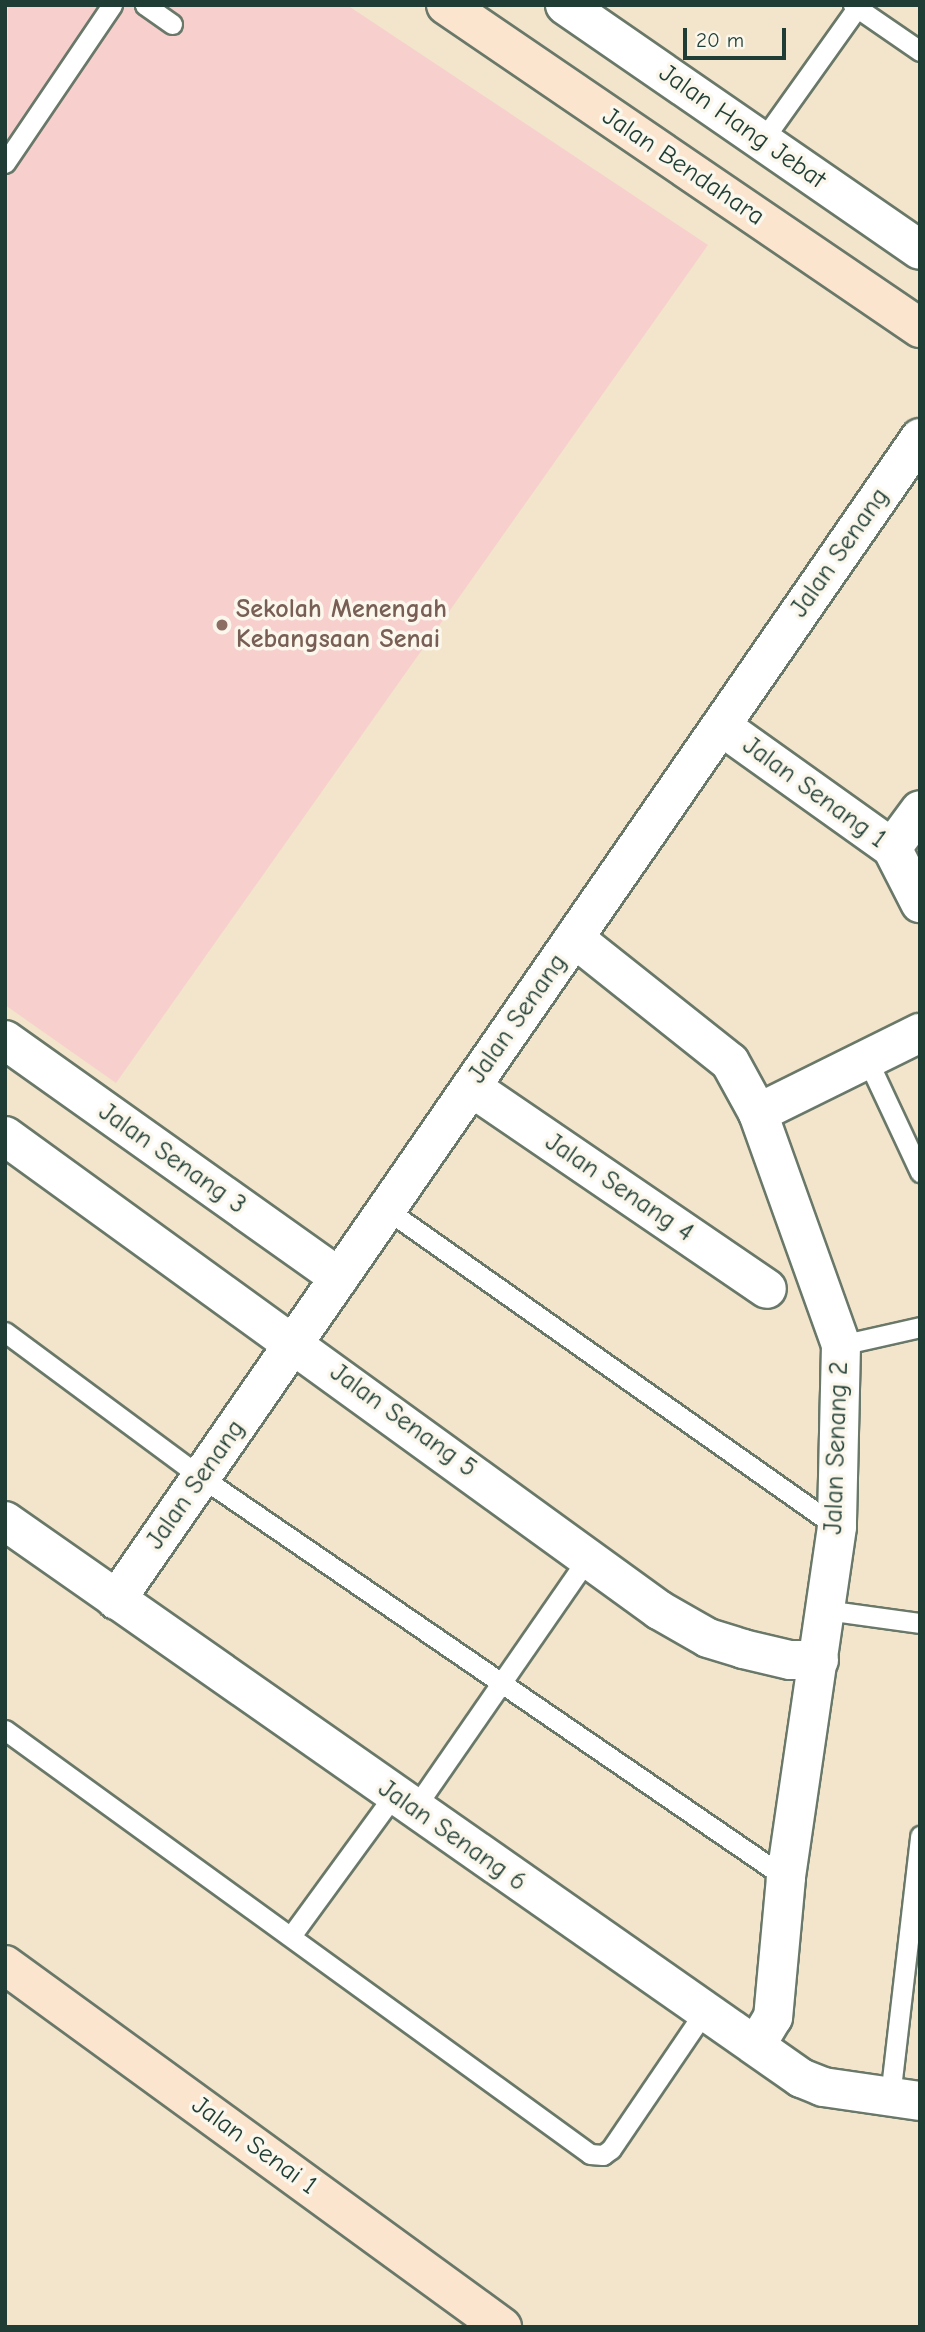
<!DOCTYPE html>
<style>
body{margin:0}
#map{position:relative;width:925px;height:2332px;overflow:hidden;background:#f2e5cb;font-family:"Comic Neue",sans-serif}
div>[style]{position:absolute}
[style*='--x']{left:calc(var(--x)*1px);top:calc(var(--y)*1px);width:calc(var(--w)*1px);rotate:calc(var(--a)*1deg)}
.built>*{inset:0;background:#f7d0cd}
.roads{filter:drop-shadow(2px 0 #697869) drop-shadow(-2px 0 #697869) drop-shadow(0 2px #697869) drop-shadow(0 -2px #697869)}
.lane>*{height:19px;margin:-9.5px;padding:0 9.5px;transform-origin:9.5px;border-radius:9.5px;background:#fff}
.street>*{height:38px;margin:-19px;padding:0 19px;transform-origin:19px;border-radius:19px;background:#fff}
.secondary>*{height:38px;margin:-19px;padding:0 19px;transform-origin:19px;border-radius:19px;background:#fbe5cf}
.dots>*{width:19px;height:19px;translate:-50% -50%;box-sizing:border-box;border:4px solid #fbf7ec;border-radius:50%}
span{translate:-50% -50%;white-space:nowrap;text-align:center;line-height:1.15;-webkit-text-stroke:7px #fbf7ec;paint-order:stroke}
.street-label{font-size:26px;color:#1f3d34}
.education-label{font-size:26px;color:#785e54;font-weight:700}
.left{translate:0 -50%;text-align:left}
.frame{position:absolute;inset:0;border:7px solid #1f3d34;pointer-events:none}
.scale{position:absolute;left:683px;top:28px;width:103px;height:32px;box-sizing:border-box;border:4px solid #1f3d34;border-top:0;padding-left:9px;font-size:21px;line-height:24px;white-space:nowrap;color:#1f3d34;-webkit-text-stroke:5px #fbf7ec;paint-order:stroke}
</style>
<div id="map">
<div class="built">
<i style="clip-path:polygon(8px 5px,347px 5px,708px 245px,116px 1083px,5px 1005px)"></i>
</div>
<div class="roads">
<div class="lane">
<i style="--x:145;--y:5;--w:33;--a:35"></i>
<i style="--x:853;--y:5;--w:81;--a:34.5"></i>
<i style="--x:762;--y:141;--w:167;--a:-54.5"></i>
<i style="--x:5;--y:163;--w:191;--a:-55.9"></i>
<i style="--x:867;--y:1059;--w:125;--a:64.9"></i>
<i style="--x:386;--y:1209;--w:552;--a:35.19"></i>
<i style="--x:5;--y:1332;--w:244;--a:36.5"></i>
<i style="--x:201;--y:1477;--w:709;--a:34.43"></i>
<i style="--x:841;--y:1345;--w:81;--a:-12.8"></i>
<i style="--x:825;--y:1610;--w:96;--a:7.8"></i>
<i style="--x:5;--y:1730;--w:722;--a:35.93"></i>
<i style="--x:590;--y:2154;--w:13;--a:4"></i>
<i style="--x:603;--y:2155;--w:10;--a:-37"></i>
<i style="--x:611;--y:2149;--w:169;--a:-55.8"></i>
<i style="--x:414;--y:1809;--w:308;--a:-55.3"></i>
<i style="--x:291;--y:1936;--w:173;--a:-53.9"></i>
<i style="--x:890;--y:2097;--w:263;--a:-83.4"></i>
</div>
<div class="street">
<i style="--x:565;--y:5;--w:431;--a:34.6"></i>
<i style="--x:721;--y:726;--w:210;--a:35.5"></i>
<i style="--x:892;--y:848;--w:62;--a:63"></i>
<i style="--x:892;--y:848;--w:47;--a:-53.6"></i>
<i style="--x:574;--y:938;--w:199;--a:38.5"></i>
<i style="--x:730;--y:1062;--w:58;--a:61.2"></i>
<i style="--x:758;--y:1113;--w:246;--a:70.3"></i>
<i style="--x:841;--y:1345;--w:182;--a:91.3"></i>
<i style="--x:837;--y:1527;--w:355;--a:98.3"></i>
<i style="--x:786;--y:1878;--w:140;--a:95.3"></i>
<i style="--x:773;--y:2017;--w:33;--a:121"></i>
<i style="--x:5;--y:1040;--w:410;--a:35.4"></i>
<i style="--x:471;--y:1087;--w:358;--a:34.3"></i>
<i style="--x:758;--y:1113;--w:181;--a:-26.3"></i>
<i style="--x:5;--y:1136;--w:808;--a:35.93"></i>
<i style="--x:659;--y:1610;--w:56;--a:29.7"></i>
<i style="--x:708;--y:1638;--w:37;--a:17"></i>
<i style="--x:743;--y:1649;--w:48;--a:13.2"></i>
<i style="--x:790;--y:1660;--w:29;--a:0"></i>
<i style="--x:5;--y:1521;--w:972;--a:34.98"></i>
<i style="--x:801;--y:2078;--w:24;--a:22"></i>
<i style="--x:823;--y:2087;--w:98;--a:8.2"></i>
<i style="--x:116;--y:1600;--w:1413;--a:-55.32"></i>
</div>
<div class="secondary">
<i style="--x:446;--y:5;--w:574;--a:34.27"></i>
<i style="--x:5;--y:1965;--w:615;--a:36.07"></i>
</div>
</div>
<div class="dots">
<i style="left:222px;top:625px;background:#8d6e63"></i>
</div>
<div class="street-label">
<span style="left:742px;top:127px;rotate:35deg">Jalan Hang Jebat</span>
<span style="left:683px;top:167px;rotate:34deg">Jalan Bendahara</span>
<span style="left:840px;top:553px;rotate:-55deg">Jalan Senang</span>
<span style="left:814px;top:793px;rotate:36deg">Jalan Senang 1</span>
<span style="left:518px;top:1019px;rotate:-55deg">Jalan Senang</span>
<span style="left:172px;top:1159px;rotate:35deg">Jalan Senang 3</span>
<span style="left:619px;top:1188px;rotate:34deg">Jalan Senang 4</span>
<span style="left:403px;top:1421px;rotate:36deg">Jalan Senang 5</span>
<span style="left:837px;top:1448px;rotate:-88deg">Jalan Senang 2</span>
<span style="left:196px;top:1485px;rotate:-55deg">Jalan Senang</span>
<span style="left:452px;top:1836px;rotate:35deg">Jalan Senang 6</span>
<span style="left:254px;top:2146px;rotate:36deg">Jalan Senai 1</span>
</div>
<div class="education-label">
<span class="left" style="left:236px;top:625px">Sekolah Menengah<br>Kebangsaan Senai</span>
</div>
<div class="frame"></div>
<div class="scale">20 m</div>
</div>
